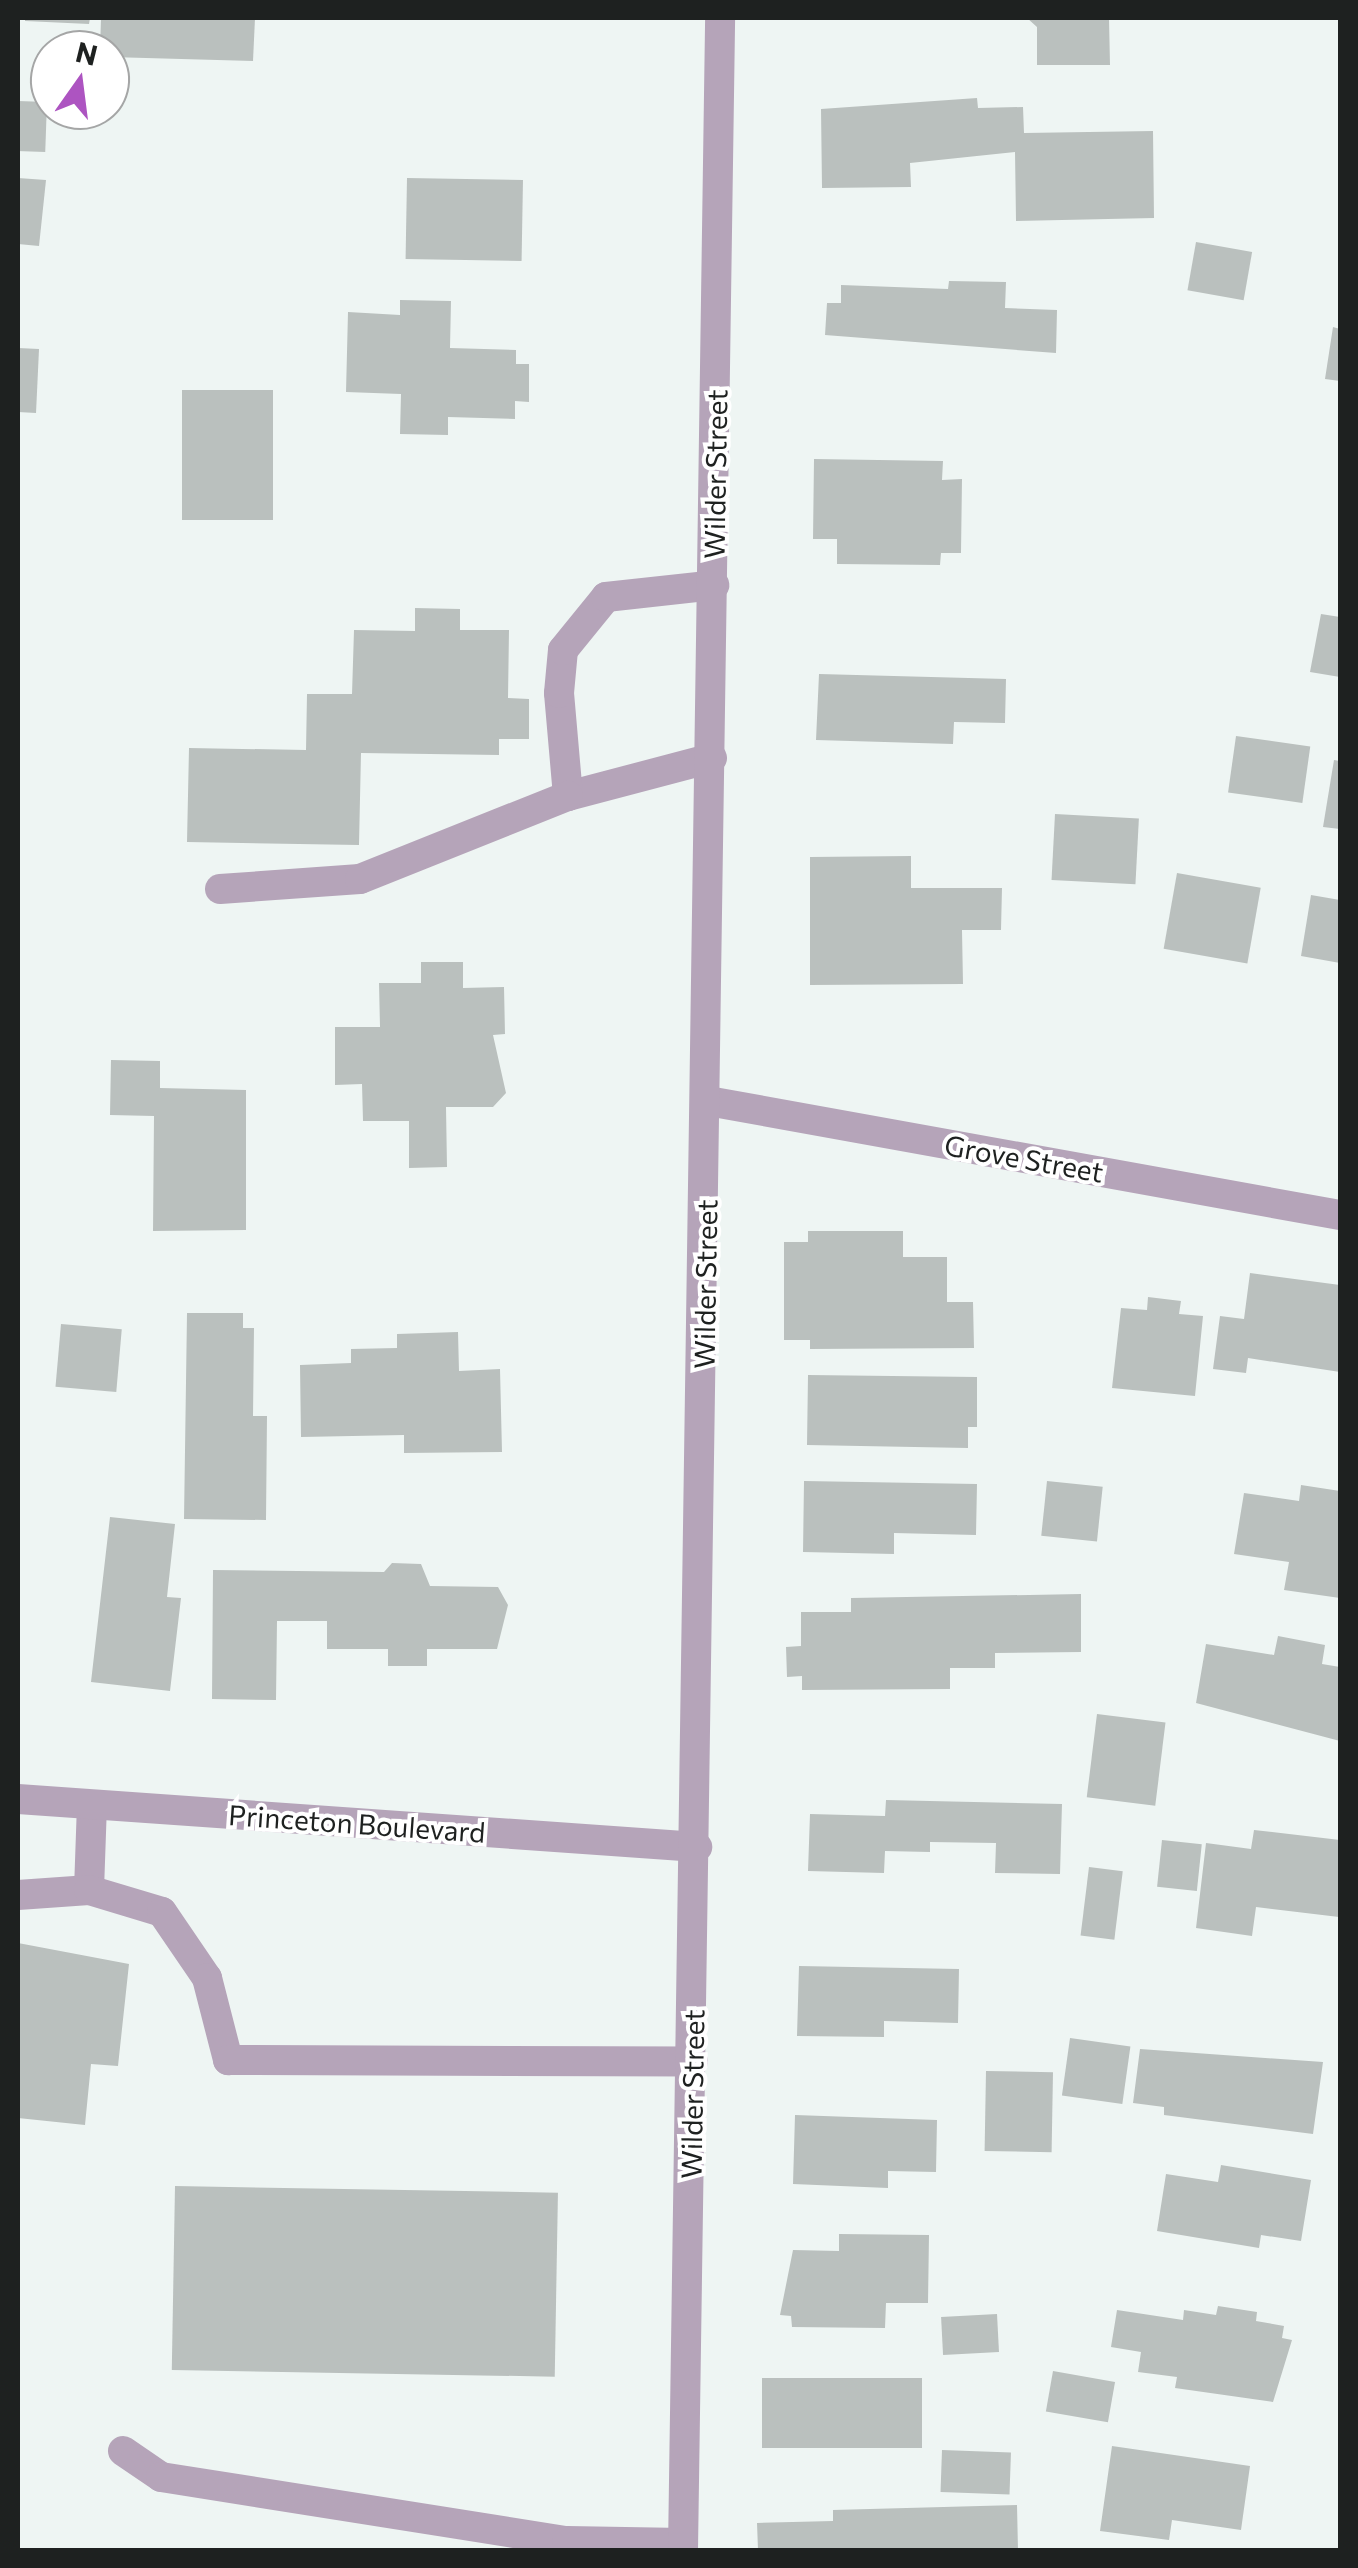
<!DOCTYPE html>
<style>
body{margin:0}
#map{position:relative;width:1358px;height:2568px;overflow:hidden;background:#eef5f3;font-family:Commissioner,sans-serif}
div>[style]{position:absolute}
[style*='--x']{left:calc(var(--x)*1px);top:calc(var(--y)*1px);width:calc(var(--w)*1px);rotate:calc(var(--a)*1deg)}
.building>*{inset:0;background:#bac0be;transform-origin:0 0}
.service>*{height:30px;margin:-15px;padding:0 15px;transform-origin:15px;border-radius:15px;background:#b5a4b9}
.minor>*{height:30px;margin:-15px;padding:0 15px;transform-origin:15px;border-radius:15px;background:#b5a4b9}
.tertiary>*{height:30px;margin:-15px;padding:0 15px;transform-origin:15px;border-radius:15px;background:#b5a4b9}
span{translate:-50% -50%;white-space:nowrap;text-align:center;line-height:1.15;-webkit-text-stroke:8px #fff;paint-order:stroke}
.street-label{font-size:28px;color:#1e2120}
.frame{position:absolute;inset:0;border:20px solid #1e2120;pointer-events:none}
.north{position:absolute;left:30px;top:30px;width:100px;height:100px;box-sizing:border-box;background:#fff;border:2px solid #a5a6a6;border-radius:50%;rotate:14deg;font-size:28px;font-weight:700;line-height:40px;text-align:center;color:#1e2120}
.north::after{content:'';display:block;margin:auto;width:35px;height:45px;background:#ad54c1;clip-path:polygon(50% 0,100% 100%,50% 72%,0 100%)}
</style>
<div id="map">
<div class="building">
<i style="clip-path:polygon(25px 18px,90px 18px,89px 24px,25px 21px)"></i>
<i style="clip-path:polygon(101px 18px,255px 18px,253px 61px,110px 57px,100px 50px)"></i>
<i style="clip-path:polygon(1027px 18px,1109px 18px,1110px 65px,1037px 65px,1037px 27px)"></i>
<i style="clip-path:polygon(977px 98px,978px 108px,1023px 107px,1024px 133px,1153px 131px,1154px 218px,1016px 221px,1015px 152px,910px 163px,911px 187px,822px 188px,821px 109px)"></i>
<i style="left:18px;top:101px;width:29px;height:50px;rotate:2deg"></i>
<i style="clip-path:polygon(18px 178px,46px 180px,39px 246px,18px 244px)"></i>
<i style="left:407px;top:178px;width:116px;height:81px;rotate:1deg"></i>
<i style="left:1196px;top:242px;width:57px;height:49px;rotate:10deg"></i>
<i style="clip-path:polygon(949px 281px,1006px 282px,1005px 308px,1057px 310px,1056px 353px,825px 335px,827px 303px,841px 303px,841px 285px,948px 289px)"></i>
<i style="clip-path:polygon(400px 300px,451px 301px,450px 348px,516px 350px,516px 364px,529px 364px,529px 402px,515px 401px,515px 419px,448px 417px,448px 435px,400px 434px,401px 394px,346px 392px,348px 312px,400px 315px)"></i>
<i style="clip-path:polygon(1333px 327px,1340px 329px,1340px 381px,1325px 379px)"></i>
<i style="clip-path:polygon(18px 348px,39px 349px,36px 413px,18px 412px)"></i>
<i style="left:182px;top:390px;width:91px;height:130px"></i>
<i style="clip-path:polygon(814px 459px,943px 461px,942px 480px,962px 479px,961px 553px,941px 553px,940px 565px,837px 564px,837px 539px,813px 539px)"></i>
<i style="clip-path:polygon(415px 608px,460px 609px,460px 630px,509px 630px,508px 698px,529px 699px,529px 739px,499px 739px,499px 755px,361px 753px,359px 845px,187px 842px,189px 748px,306px 750px,307px 694px,352px 694px,354px 630px,415px 631px)"></i>
<i style="clip-path:polygon(1321px 614px,1340px 617px,1340px 677px,1310px 672px)"></i>
<i style="clip-path:polygon(819px 674px,1006px 679px,1005px 723px,954px 722px,953px 744px,816px 740px)"></i>
<i style="left:1236px;top:736px;width:75px;height:57px;rotate:8deg"></i>
<i style="clip-path:polygon(1334px 760px,1340px 761px,1340px 829px,1323px 827px)"></i>
<i style="left:1055px;top:814px;width:84px;height:66px;rotate:3deg"></i>
<i style="clip-path:polygon(911px 856px,911px 888px,1002px 888px,1001px 930px,962px 930px,963px 984px,810px 985px,810px 857px)"></i>
<i style="left:1177px;top:873px;width:85px;height:77px;rotate:10deg"></i>
<i style="clip-path:polygon(1311px 895px,1340px 900px,1340px 963px,1301px 956px)"></i>
<i style="clip-path:polygon(421px 962px,463px 962px,463px 988px,504px 987px,505px 1034px,493px 1035px,506px 1093px,493px 1107px,446px 1107px,447px 1167px,409px 1168px,409px 1121px,363px 1121px,362px 1084px,335px 1085px,335px 1027px,380px 1027px,379px 983px,421px 983px)"></i>
<i style="clip-path:polygon(111px 1060px,160px 1061px,160px 1088px,246px 1090px,246px 1230px,153px 1231px,154px 1116px,110px 1115px)"></i>
<i style="clip-path:polygon(808px 1231px,903px 1231px,903px 1257px,947px 1257px,947px 1302px,973px 1302px,974px 1348px,810px 1349px,810px 1340px,784px 1340px,784px 1242px,808px 1242px)"></i>
<i style="clip-path:polygon(1250px 1273px,1340px 1285px,1340px 1372px,1248px 1358px,1246px 1373px,1213px 1369px,1220px 1316px,1244px 1319px)"></i>
<i style="clip-path:polygon(1148px 1297px,1181px 1301px,1179px 1314px,1203px 1316px,1195px 1396px,1112px 1388px,1121px 1308px,1147px 1310px)"></i>
<i style="clip-path:polygon(187px 1313px,243px 1313px,243px 1328px,254px 1328px,253px 1416px,267px 1416px,266px 1520px,184px 1519px)"></i>
<i style="left:61px;top:1324px;width:61px;height:63px;rotate:5deg"></i>
<i style="clip-path:polygon(458px 1332px,459px 1371px,500px 1369px,502px 1452px,404px 1453px,404px 1435px,301px 1437px,300px 1365px,351px 1363px,351px 1349px,397px 1348px,397px 1334px)"></i>
<i style="clip-path:polygon(808px 1375px,977px 1377px,977px 1427px,968px 1427px,968px 1448px,807px 1445px)"></i>
<i style="clip-path:polygon(804px 1481px,977px 1484px,976px 1535px,894px 1533px,894px 1554px,803px 1552px)"></i>
<i style="left:1047px;top:1481px;width:56px;height:55px;rotate:6deg"></i>
<i style="clip-path:polygon(1301px 1485px,1340px 1491px,1340px 1598px,1284px 1590px,1289px 1562px,1234px 1554px,1244px 1493px,1299px 1501px)"></i>
<i style="clip-path:polygon(110px 1517px,175px 1524px,167px 1597px,181px 1598px,170px 1691px,91px 1682px)"></i>
<i style="clip-path:polygon(392px 1563px,421px 1564px,430px 1586px,498px 1587px,508px 1605px,497px 1649px,427px 1649px,427px 1666px,388px 1666px,388px 1649px,327px 1649px,327px 1621px,277px 1621px,276px 1700px,212px 1699px,213px 1570px,384px 1572px)"></i>
<i style="clip-path:polygon(1081px 1594px,1081px 1652px,995px 1653px,995px 1668px,950px 1668px,950px 1689px,802px 1690px,802px 1676px,787px 1677px,786px 1647px,801px 1646px,801px 1612px,851px 1612px,851px 1598px)"></i>
<i style="clip-path:polygon(1278px 1636px,1325px 1645px,1322px 1664px,1340px 1667px,1340px 1741px,1196px 1703px,1206px 1644px,1274px 1655px)"></i>
<i style="left:1097px;top:1714px;width:69px;height:84px;rotate:7deg"></i>
<i style="clip-path:polygon(886px 1800px,1062px 1804px,1060px 1874px,995px 1873px,996px 1843px,930px 1842px,930px 1852px,885px 1851px,884px 1873px,808px 1871px,810px 1814px,885px 1816px)"></i>
<i style="clip-path:polygon(1254px 1830px,1340px 1840px,1339px 1917px,1256px 1907px,1252px 1936px,1196px 1928px,1206px 1843px,1251px 1849px)"></i>
<i style="left:1162px;top:1840px;width:40px;height:47px;rotate:6deg"></i>
<i style="left:1089px;top:1867px;width:34px;height:69px;rotate:7deg"></i>
<i style="clip-path:polygon(18px 1943px,129px 1964px,118px 2066px,91px 2064px,85px 2125px,18px 2118px)"></i>
<i style="clip-path:polygon(799px 1966px,959px 1969px,958px 2023px,884px 2021px,884px 2037px,797px 2036px)"></i>
<i style="left:1070px;top:2038px;width:61px;height:58px;rotate:8deg"></i>
<i style="clip-path:polygon(1140px 2049px,1323px 2062px,1313px 2134px,1164px 2115px,1164px 2107px,1133px 2103px)"></i>
<i style="left:986px;top:2071px;width:67px;height:80px;rotate:1deg"></i>
<i style="clip-path:polygon(795px 2115px,937px 2120px,936px 2172px,888px 2171px,888px 2188px,793px 2184px)"></i>
<i style="clip-path:polygon(1221px 2165px,1311px 2180px,1301px 2241px,1261px 2235px,1259px 2248px,1157px 2231px,1166px 2174px,1218px 2182px)"></i>
<i style="left:175px;top:2186px;width:383px;height:184px;rotate:1deg"></i>
<i style="clip-path:polygon(839px 2234px,929px 2235px,928px 2303px,886px 2303px,885px 2328px,792px 2327px,791px 2316px,780px 2315px,793px 2250px,839px 2251px)"></i>
<i style="clip-path:polygon(1218px 2306px,1257px 2312px,1256px 2321px,1284px 2326px,1282px 2338px,1292px 2340px,1273px 2402px,1175px 2388px,1177px 2377px,1138px 2372px,1141px 2352px,1111px 2347px,1117px 2310px,1183px 2320px,1184px 2310px,1216px 2315px)"></i>
<i style="left:997px;top:2314px;width:38px;height:56px;rotate:87deg"></i>
<i style="left:1053px;top:2371px;width:63px;height:41px;rotate:10deg"></i>
<i style="left:762px;top:2378px;width:160px;height:70px"></i>
<i style="clip-path:polygon(1112px 2446px,1250px 2466px,1241px 2530px,1172px 2520px,1169px 2540px,1100px 2531px)"></i>
<i style="left:942px;top:2450px;width:69px;height:42px;rotate:2deg"></i>
<i style="clip-path:polygon(1017px 2505px,1018px 2550px,758px 2550px,757px 2523px,833px 2521px,833px 2510px)"></i>
</div>
<div class="service">
<i style="--x:712;--y:758;--w:149;--a:165.2"></i>
<i style="--x:568;--y:796;--w:103;--a:-95"></i>
<i style="--x:559;--y:693;--w:43;--a:-84.7"></i>
<i style="--x:563;--y:650;--w:68;--a:-50.9"></i>
<i style="--x:606;--y:597;--w:109;--a:-6.3"></i>
<i style="--x:220;--y:889;--w:140;--a:-4.1"></i>
<i style="--x:360;--y:879;--w:224;--a:-21.8"></i>
<i style="--x:89;--y:1890;--w:85;--a:-88"></i>
<i style="--x:18;--y:1895;--w:71;--a:-4"></i>
<i style="--x:89;--y:1890;--w:76;--a:16.8"></i>
<i style="--x:162;--y:1912;--w:80;--a:55.7"></i>
<i style="--x:207;--y:1978;--w:85;--a:75.6"></i>
<i style="--x:228;--y:2060;--w:465;--a:0.2"></i>
<i style="--x:123;--y:2451;--w:46;--a:34.4"></i>
<i style="--x:161;--y:2477;--w:411;--a:9"></i>
<i style="--x:567;--y:2541;--w:116;--a:1"></i>
</div>
<div class="minor">
<i style="--x:708;--y:1101;--w:642;--a:10.23"></i>
</div>
<div class="tertiary">
<i style="--x:18;--y:1799;--w:681;--a:4.04"></i>
<i style="--x:683;--y:2550;--w:2532;--a:-89.16"></i>
</div>
<div class="street-label">
<span style="left:715px;top:474px;rotate:-89deg">Wilder Street</span>
<span style="left:1024px;top:1158px;rotate:10deg">Grove Street</span>
<span style="left:705px;top:1284px;rotate:-89deg">Wilder Street</span>
<span style="left:357px;top:1823px;rotate:4deg">Princeton Boulevard</span>
<span style="left:692px;top:2094px;rotate:-89deg">Wilder Street</span>
</div>
<div class="frame"></div>
<div class="north">N</div>
</div>
